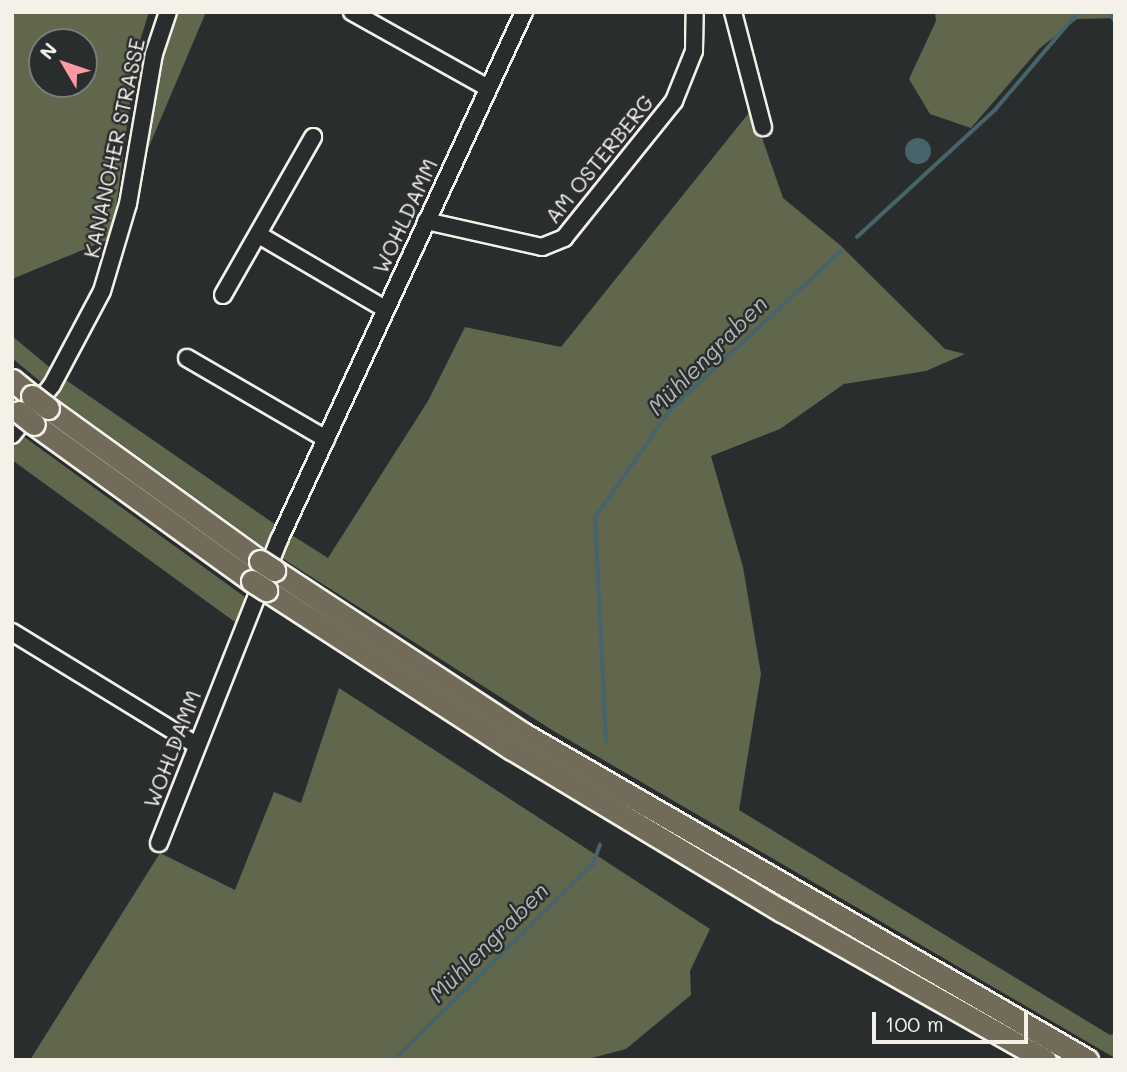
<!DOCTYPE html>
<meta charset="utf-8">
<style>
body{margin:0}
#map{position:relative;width:1127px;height:1072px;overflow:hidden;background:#2a2d2e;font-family:Mali,sans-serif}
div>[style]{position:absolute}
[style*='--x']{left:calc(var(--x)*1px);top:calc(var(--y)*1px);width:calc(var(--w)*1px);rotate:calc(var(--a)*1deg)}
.green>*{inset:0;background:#60674d}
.water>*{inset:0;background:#46646a}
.round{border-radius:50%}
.stream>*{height:3.5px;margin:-1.75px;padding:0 1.75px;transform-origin:1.75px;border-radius:1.75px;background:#46646a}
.roads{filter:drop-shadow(2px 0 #f4f1e8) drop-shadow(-2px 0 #f4f1e8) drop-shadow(0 2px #f4f1e8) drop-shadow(0 -2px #f4f1e8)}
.minor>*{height:16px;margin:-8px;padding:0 8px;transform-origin:8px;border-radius:8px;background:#2a2d2e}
.highway>*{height:21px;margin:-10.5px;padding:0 10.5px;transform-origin:10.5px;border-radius:10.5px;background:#726b5a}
.bridges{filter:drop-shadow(2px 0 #f4f1e8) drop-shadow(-2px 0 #f4f1e8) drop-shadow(0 2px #f4f1e8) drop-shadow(0 -2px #f4f1e8)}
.highway-bridge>*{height:21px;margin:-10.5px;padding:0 10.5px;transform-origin:10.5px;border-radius:10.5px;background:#726b5a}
span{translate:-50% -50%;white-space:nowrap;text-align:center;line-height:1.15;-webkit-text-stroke:5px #2a2d2e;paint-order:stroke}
.street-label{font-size:21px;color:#f4f1e8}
.water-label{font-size:23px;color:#aeb9b6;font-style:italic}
.frame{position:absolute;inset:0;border:14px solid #f4f1e8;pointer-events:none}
.north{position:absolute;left:28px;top:28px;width:70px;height:70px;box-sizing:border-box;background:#2a2d2e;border:2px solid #7b7b78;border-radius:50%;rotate:309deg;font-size:19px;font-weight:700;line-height:28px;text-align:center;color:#f4f1e8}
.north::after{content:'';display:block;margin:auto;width:24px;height:32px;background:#ff9aa2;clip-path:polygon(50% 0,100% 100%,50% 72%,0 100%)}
.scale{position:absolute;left:872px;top:1012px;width:156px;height:32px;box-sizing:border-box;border:4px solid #f4f1e8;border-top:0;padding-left:9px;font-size:21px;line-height:24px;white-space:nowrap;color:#f4f1e8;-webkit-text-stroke:5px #2a2d2e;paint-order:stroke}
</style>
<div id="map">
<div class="green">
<i style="clip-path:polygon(evenodd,12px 12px,149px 12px,137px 50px,112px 238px,12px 279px,12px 12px,42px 42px,84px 42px,84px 84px,42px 84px,42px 42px)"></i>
<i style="clip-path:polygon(175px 12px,206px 12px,142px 163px,159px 59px)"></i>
<i style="clip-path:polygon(935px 12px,1115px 12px,1115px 18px,1077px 19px,1040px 48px,971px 128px,930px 114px,909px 79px,936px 21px)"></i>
<i style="clip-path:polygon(752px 109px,783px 198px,840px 245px,945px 349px,965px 354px,926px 371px,844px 384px,780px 429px,711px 456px,743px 567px,761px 674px,739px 810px,1110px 1035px,1115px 1033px,1115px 1058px,552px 730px,277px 555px,287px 532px,328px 558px,428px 401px,465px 327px,561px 347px)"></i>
<i style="clip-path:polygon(12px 336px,53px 370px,42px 383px,12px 358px)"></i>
<i style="clip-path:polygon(63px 378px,279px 527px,268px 550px,53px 395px)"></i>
<i style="clip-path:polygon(23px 436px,249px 600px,239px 625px,12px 460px,12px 448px)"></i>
<i style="clip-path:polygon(339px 688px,710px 929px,690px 971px,691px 995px,626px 1049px,584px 1060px,30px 1060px,160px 853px,235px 890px,274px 792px,301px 803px)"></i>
</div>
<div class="water">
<i class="round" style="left:905px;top:138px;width:26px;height:26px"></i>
</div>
<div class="stream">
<i style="--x:1109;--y:12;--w:11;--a:56"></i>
<i style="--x:857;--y:237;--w:188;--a:-42.6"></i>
<i style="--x:995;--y:110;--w:128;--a:-49.7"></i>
<i style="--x:606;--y:742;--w:224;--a:-92.8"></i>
<i style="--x:595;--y:518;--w:131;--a:-55.2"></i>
<i style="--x:670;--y:410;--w:233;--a:-42.9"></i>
<i style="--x:394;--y:1060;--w:279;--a:-44.6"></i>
<i style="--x:593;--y:864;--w:20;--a:-70"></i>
</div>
<div class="roads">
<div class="minor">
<i style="--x:352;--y:12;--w:156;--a:29.2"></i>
<i style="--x:733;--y:12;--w:119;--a:75.4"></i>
<i style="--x:426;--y:221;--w:119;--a:12.6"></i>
<i style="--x:542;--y:247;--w:24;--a:-22"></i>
<i style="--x:564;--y:238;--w:176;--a:-51.2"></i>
<i style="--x:674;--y:101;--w:54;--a:-68.2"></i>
<i style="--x:694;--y:51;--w:39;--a:-89"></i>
<i style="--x:259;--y:235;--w:146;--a:30.4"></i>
<i style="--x:223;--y:295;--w:182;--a:-60.3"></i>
<i style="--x:187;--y:358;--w:161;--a:30.2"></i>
<i style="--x:12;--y:435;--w:64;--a:-51.3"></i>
<i style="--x:52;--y:385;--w:106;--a:-62"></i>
<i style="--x:102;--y:291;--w:91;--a:-73.4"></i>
<i style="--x:128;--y:204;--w:152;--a:-80.2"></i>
<i style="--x:154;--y:54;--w:44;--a:-71.6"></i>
<i style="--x:12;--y:632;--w:215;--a:31.5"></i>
<i style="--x:159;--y:843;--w:326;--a:-68.4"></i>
<i style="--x:279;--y:540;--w:582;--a:-65.11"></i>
</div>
<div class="highway">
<i style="--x:12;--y:380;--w:26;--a:39"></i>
<i style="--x:48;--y:408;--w:261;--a:35.8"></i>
<i style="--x:34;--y:424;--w:269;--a:35.8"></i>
<i style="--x:274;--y:570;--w:297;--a:33.3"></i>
<i style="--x:522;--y:733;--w:653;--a:30.06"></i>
<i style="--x:266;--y:590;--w:293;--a:32.9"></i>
<i style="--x:512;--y:749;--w:315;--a:31"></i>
<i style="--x:782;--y:911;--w:302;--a:29.5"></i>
</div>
</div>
<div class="bridges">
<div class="highway-bridge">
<i style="--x:32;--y:396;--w:20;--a:37"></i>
<i style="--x:19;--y:412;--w:19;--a:39"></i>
<i style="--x:260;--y:561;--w:17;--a:33"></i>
<i style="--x:252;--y:581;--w:17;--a:33"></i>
</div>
</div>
<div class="street-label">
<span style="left:114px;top:148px;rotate:-78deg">KANANOHER STRASSE</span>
<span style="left:599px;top:159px;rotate:-51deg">AM OSTERBERG</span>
<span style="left:405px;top:216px;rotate:-65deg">WOHLDAMM</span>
<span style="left:172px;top:749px;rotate:-69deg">WOHLDAMM</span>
</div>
<div class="water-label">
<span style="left:707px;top:355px;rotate:-45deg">Mühlengraben</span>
<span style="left:488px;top:942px;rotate:-45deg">Mühlengraben</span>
</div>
<div class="frame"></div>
<div class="north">N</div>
<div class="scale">100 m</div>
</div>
